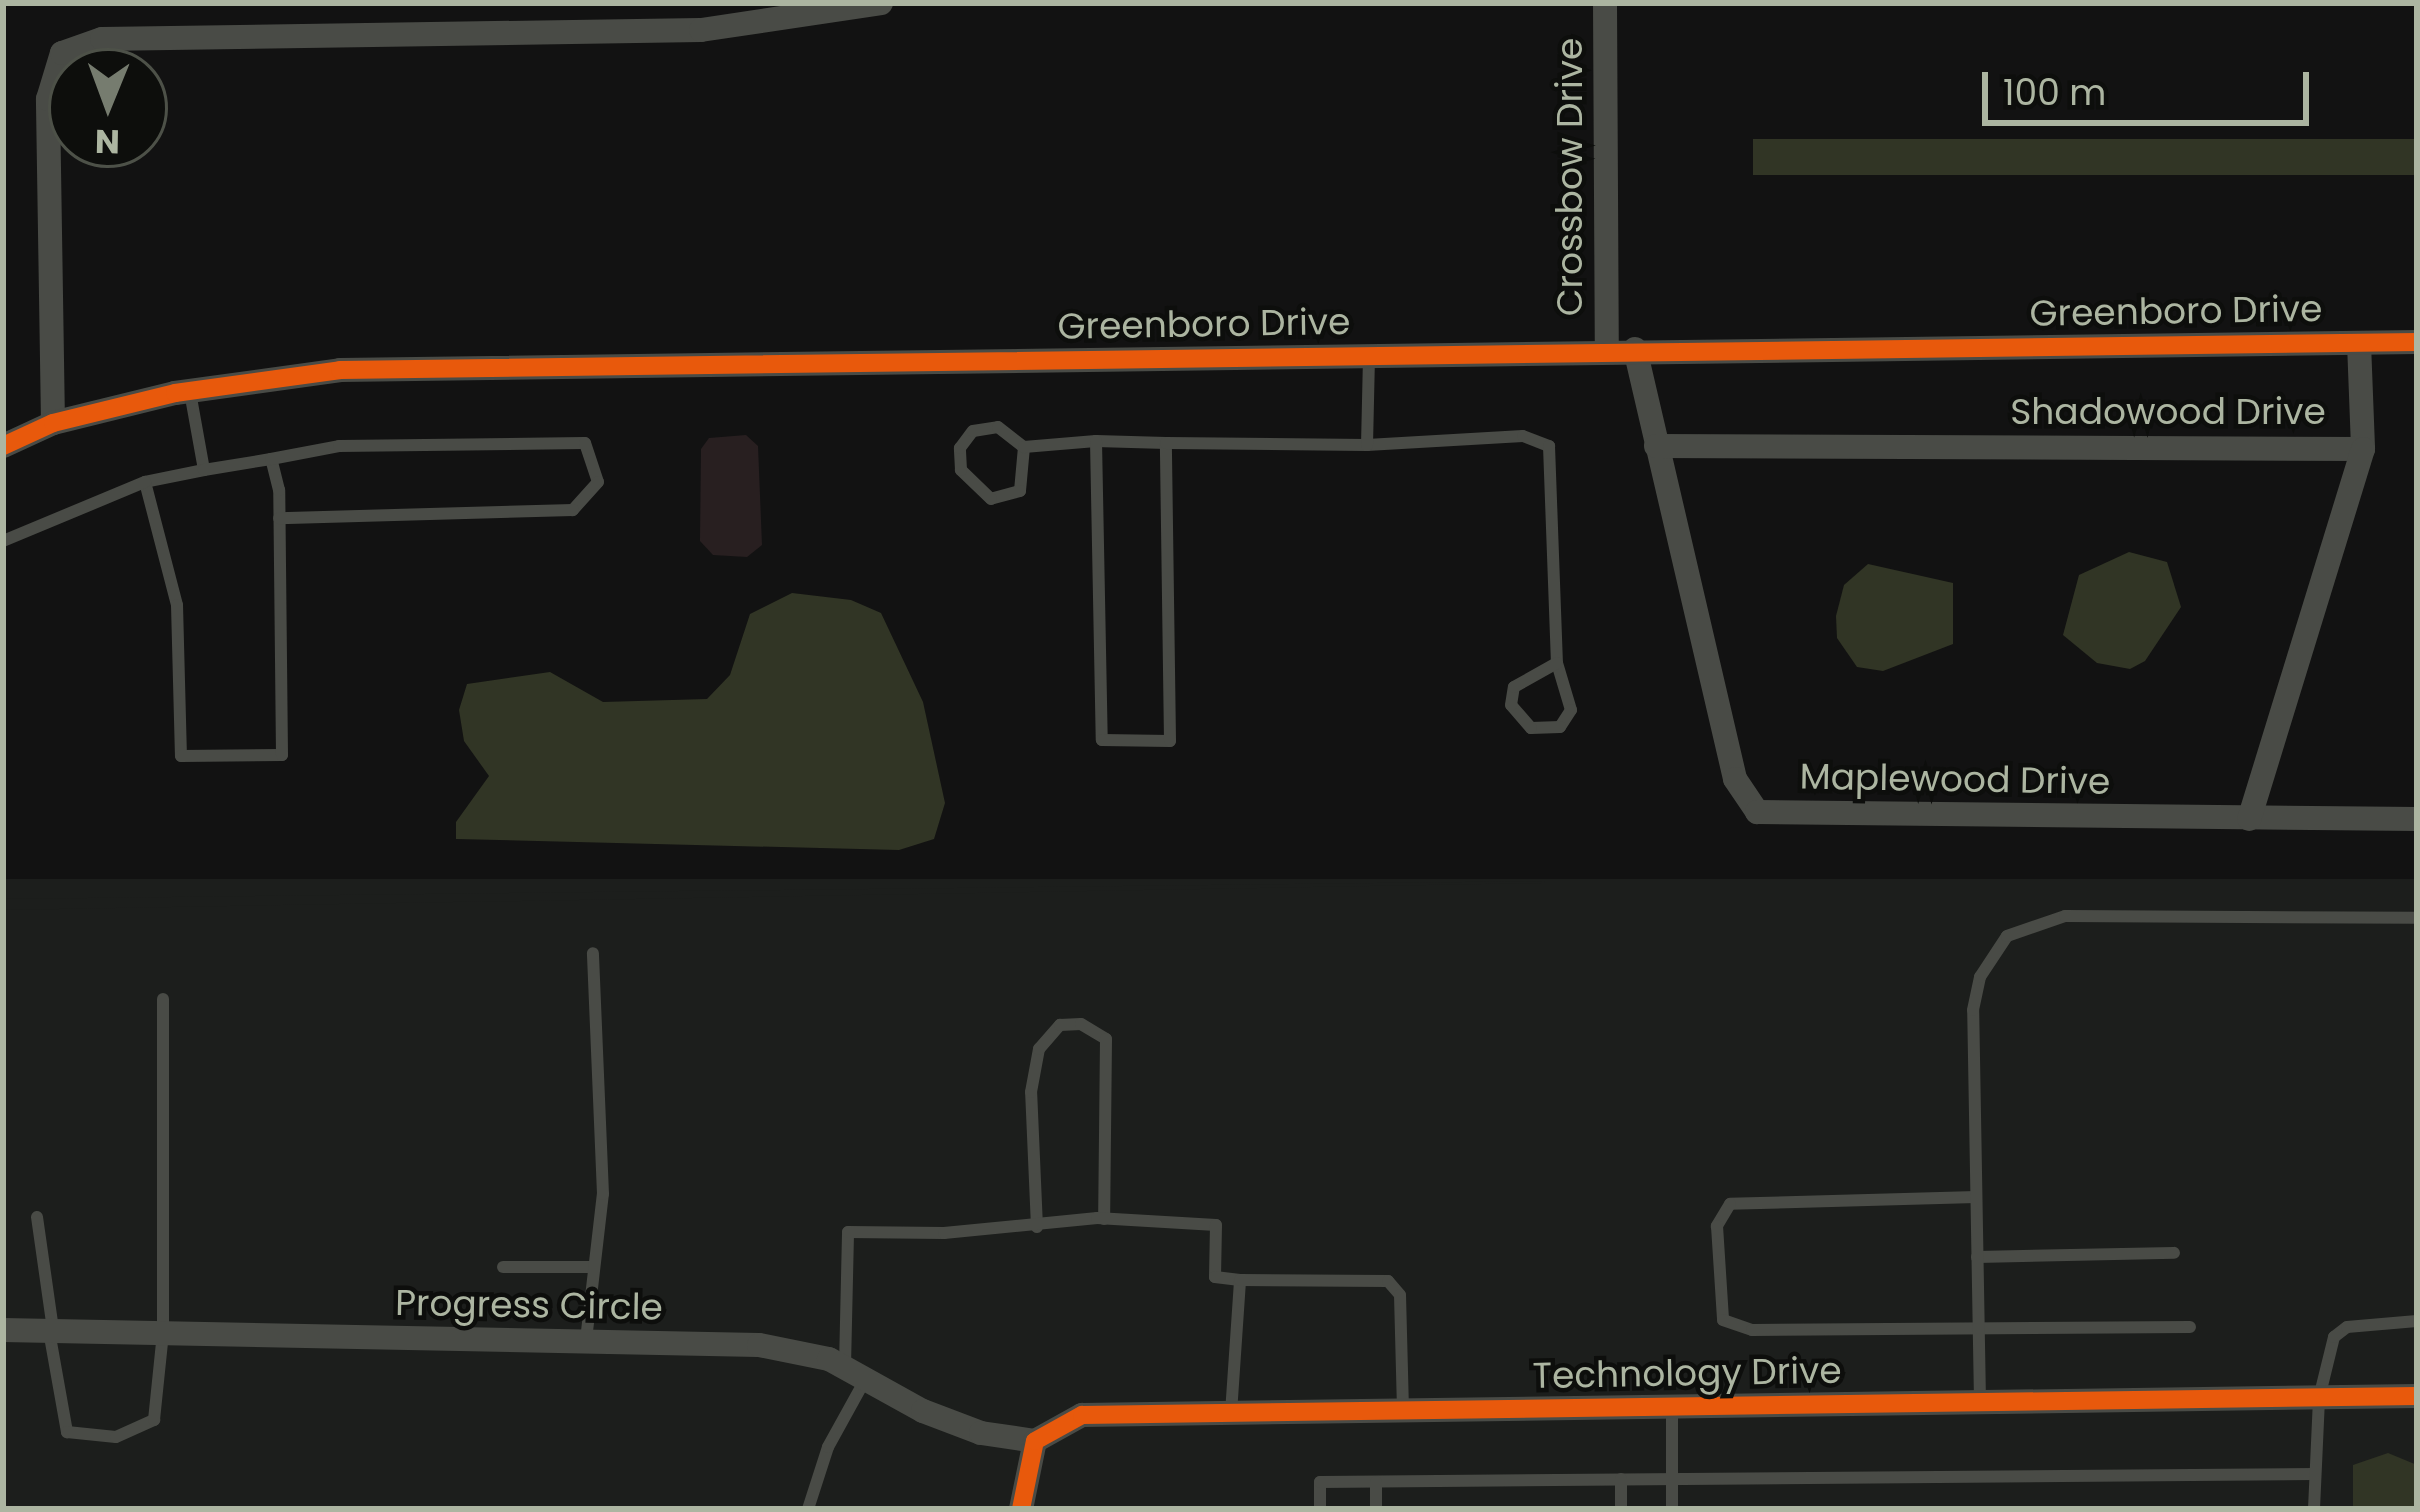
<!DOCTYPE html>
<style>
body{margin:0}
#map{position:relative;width:2420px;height:1512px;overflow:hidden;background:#121212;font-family:Poppins,sans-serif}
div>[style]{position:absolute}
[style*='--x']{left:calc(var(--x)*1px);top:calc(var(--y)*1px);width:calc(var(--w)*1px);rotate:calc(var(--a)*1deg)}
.built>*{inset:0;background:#1c1e1c;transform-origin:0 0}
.green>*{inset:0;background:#281f20}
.water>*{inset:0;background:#313525;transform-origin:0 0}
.lane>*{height:12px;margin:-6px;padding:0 6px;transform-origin:6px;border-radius:6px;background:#494b46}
.street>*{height:24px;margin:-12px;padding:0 12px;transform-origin:12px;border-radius:12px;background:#494b46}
.cycleway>*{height:18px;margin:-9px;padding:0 9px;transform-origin:9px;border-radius:9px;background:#e8590c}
span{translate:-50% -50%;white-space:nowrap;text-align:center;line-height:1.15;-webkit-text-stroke:9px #0d0e0c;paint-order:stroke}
.street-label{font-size:36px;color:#acb5a1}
.frame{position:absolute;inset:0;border:6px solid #acb5a1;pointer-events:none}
.north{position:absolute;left:48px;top:48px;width:120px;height:120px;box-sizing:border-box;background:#0d0e0c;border:3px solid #4d5148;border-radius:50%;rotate:181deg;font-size:33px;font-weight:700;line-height:48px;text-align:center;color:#acb5a1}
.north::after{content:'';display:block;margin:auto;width:42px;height:54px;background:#767c6f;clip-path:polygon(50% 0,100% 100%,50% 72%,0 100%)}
.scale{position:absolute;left:1982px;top:72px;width:327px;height:54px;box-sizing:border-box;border:6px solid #acb5a1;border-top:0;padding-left:15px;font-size:36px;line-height:42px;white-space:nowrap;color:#acb5a1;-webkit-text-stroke:9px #0d0e0c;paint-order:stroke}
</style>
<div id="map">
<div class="built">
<i style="left:2417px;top:879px;width:630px;height:2414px;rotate:90deg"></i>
<i style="clip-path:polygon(1545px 881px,1544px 883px,3px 910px,3px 899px)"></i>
</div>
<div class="green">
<i style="clip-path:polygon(746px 435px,758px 446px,762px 545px,747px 557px,713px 555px,700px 541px,701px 449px,709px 438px)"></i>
</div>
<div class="water">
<i style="left:2417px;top:139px;width:36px;height:664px;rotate:90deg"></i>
<i style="clip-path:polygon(2129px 552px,2167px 562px,2181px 607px,2145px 661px,2130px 669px,2097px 663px,2063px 635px,2079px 575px)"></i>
<i style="clip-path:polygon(1868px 564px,1953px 583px,1953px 644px,1883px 671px,1857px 667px,1837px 638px,1836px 616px,1844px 585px)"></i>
<i style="clip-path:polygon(792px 593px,851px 600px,881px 613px,923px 702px,945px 803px,934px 839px,899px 850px,456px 839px,456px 822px,489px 776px,464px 741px,459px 710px,467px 684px,550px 672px,603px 702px,707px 699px,730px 675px,750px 614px)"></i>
<i style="clip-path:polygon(2388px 1453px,2417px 1465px,2417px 1509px,2353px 1509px,2353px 1465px)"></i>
</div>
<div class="lane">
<i style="--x:190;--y:392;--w:79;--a:79.8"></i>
<i style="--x:204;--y:470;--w:60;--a:168.5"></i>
<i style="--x:145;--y:482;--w:127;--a:75.4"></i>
<i style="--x:177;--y:605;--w:151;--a:88.5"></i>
<i style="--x:181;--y:756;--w:101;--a:-0.6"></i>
<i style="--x:282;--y:755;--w:265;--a:-90.6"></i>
<i style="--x:279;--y:490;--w:32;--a:-104"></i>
<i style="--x:271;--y:459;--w:68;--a:170.7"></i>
<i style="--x:1096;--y:441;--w:70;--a:1.6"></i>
<i style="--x:1367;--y:445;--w:156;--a:-3.3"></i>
<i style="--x:1523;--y:436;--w:28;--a:21"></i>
<i style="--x:1549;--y:446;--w:217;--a:87.9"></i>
<i style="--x:1557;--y:663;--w:49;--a:73.4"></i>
<i style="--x:1571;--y:710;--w:20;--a:123"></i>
<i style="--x:1560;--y:727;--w:29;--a:178"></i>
<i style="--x:1531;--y:728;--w:30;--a:-131"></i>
<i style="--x:1511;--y:705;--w:18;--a:-81"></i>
<i style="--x:1514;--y:687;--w:49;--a:-29.2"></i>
<i style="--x:1024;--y:447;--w:44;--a:95.2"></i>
<i style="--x:1020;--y:491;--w:30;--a:165"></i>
<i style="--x:991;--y:499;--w:42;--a:-136"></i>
<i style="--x:961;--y:470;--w:22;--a:-93"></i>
<i style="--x:960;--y:448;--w:21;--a:-53"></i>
<i style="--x:973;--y:431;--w:25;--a:-9"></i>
<i style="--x:998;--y:427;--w:33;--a:38"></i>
<i style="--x:1024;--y:447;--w:72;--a:-4.8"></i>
<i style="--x:1096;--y:441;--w:299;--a:88.9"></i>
<i style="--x:1102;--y:740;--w:68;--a:0.8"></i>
<i style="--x:1170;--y:741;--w:298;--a:-90.8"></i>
<i style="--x:1166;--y:443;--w:201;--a:0.6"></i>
<i style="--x:1367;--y:445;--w:90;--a:-88.7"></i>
<i style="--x:271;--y:459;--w:69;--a:-10.8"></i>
<i style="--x:339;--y:446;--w:246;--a:-0.7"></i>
<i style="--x:585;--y:443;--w:41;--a:71.6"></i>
<i style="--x:598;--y:482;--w:38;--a:132"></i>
<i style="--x:573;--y:510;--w:294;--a:178.4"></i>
<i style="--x:3;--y:541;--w:154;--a:-22.6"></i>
<i style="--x:1976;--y:1197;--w:246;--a:178.4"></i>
<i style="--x:1730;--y:1204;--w:26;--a:121"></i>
<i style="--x:1717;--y:1226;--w:94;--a:86.3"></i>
<i style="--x:1723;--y:1320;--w:31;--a:19"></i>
<i style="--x:1752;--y:1330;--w:438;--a:-0.4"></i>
<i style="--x:37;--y:1217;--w:114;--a:81.9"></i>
<i style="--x:1037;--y:1227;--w:135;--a:-92.5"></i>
<i style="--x:1031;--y:1092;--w:44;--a:-79.5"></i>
<i style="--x:1039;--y:1049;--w:32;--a:-49"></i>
<i style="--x:1060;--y:1025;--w:21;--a:-3"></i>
<i style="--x:1081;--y:1024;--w:29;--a:31"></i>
<i style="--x:1106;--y:1039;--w:180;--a:90.6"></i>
<i style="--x:1977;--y:1257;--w:197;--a:-1.2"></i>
<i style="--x:503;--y:1267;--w:87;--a:0"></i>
<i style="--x:49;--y:1331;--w:103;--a:79.9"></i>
<i style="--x:67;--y:1432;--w:49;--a:5.8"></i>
<i style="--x:116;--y:1437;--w:42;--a:-24.1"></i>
<i style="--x:154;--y:1420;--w:87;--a:-84.1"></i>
<i style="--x:163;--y:1333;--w:334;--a:-90"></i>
<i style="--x:586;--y:1340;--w:147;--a:-83.4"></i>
<i style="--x:603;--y:1194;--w:241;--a:-92.4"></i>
<i style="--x:845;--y:1366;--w:134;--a:-88.7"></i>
<i style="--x:848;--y:1232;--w:96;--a:0.6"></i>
<i style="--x:944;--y:1233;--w:154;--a:-5.6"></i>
<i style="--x:1097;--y:1218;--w:119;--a:3.4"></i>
<i style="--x:1216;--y:1225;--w:52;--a:91.1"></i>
<i style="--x:1215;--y:1277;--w:25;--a:7"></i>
<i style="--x:1980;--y:1401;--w:391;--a:-91"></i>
<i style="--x:1973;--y:1010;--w:34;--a:-78"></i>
<i style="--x:1980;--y:977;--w:49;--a:-56.6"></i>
<i style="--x:2007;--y:936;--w:61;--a:-19"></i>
<i style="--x:2065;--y:916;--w:352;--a:0.3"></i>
<i style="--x:1231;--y:1413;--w:133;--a:-86.1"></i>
<i style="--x:1240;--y:1280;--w:148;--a:0.4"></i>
<i style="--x:1388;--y:1281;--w:18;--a:49"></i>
<i style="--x:1400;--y:1295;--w:115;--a:88.5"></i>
<i style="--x:808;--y:1509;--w:65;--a:-72.1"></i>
<i style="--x:828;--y:1447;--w:77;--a:-61.1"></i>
<i style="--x:1320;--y:1509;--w:27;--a:-90"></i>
<i style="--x:1320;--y:1482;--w:995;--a:-0.46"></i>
<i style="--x:1376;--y:1509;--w:27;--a:-90"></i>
<i style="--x:1621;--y:1509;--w:30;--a:-90"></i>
<i style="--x:1672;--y:1509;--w:102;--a:-90"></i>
<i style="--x:2314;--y:1509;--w:111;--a:-87.4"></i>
<i style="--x:2319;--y:1398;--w:63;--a:-76.2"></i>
<i style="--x:2334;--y:1337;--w:16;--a:-38"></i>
<i style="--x:2347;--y:1327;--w:70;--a:-4.9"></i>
</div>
<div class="street">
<i style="--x:1605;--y:3;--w:347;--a:89.7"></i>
<i style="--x:2359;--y:343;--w:106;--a:87.8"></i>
<i style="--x:1635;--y:349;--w:441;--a:76.9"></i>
<i style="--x:1735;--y:779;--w:40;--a:56"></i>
<i style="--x:1757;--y:812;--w:660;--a:0.61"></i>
<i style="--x:53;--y:423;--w:324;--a:-90.9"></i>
<i style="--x:48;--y:99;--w:48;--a:-73.1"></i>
<i style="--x:62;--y:53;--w:42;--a:-19.3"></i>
<i style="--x:102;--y:39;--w:599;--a:-0.86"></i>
<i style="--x:701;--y:30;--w:182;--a:-8.5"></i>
<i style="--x:3;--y:446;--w:55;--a:-24.7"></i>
<i style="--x:53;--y:423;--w:126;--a:-13.8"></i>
<i style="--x:175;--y:393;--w:167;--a:-7.9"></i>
<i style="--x:340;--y:370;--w:2077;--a:-0.77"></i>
<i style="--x:1656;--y:446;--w:707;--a:0.24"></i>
<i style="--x:2363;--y:449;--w:387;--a:107.1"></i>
<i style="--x:3;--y:1330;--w:756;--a:1.14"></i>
<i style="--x:759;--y:1345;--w:71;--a:11.3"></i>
<i style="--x:829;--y:1359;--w:107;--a:29"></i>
<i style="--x:923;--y:1411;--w:62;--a:20.8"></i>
<i style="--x:981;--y:1433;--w:55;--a:8.4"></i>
<i style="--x:1021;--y:1509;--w:69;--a:-78.4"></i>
<i style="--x:1035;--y:1441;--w:54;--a:-29"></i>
<i style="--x:1082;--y:1415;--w:1335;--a:-0.82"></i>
</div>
<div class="cycleway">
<i style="--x:3;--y:446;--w:55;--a:-24.7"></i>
<i style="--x:53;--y:423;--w:126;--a:-13.8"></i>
<i style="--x:175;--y:393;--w:167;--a:-7.9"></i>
<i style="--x:340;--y:370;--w:2077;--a:-0.77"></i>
<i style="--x:1021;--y:1509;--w:69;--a:-78.4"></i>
<i style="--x:1035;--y:1441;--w:54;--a:-29"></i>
<i style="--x:1082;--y:1415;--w:1335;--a:-0.82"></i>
</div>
<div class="street-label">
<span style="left:1570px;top:177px;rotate:-90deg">Crossbow Drive</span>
<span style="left:2176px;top:311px;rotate:-1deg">Greenboro Drive</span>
<span style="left:1204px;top:324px;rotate:-1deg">Greenboro Drive</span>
<span style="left:2168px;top:412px">Shadowood Drive</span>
<span style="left:1955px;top:779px;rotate:1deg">Maplewood Drive</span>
<span style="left:529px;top:1305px;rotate:1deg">Progress Circle</span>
<span style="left:1687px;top:1373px;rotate:-1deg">Technology Drive</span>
</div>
<div class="frame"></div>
<div class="north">N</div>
<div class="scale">100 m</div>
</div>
